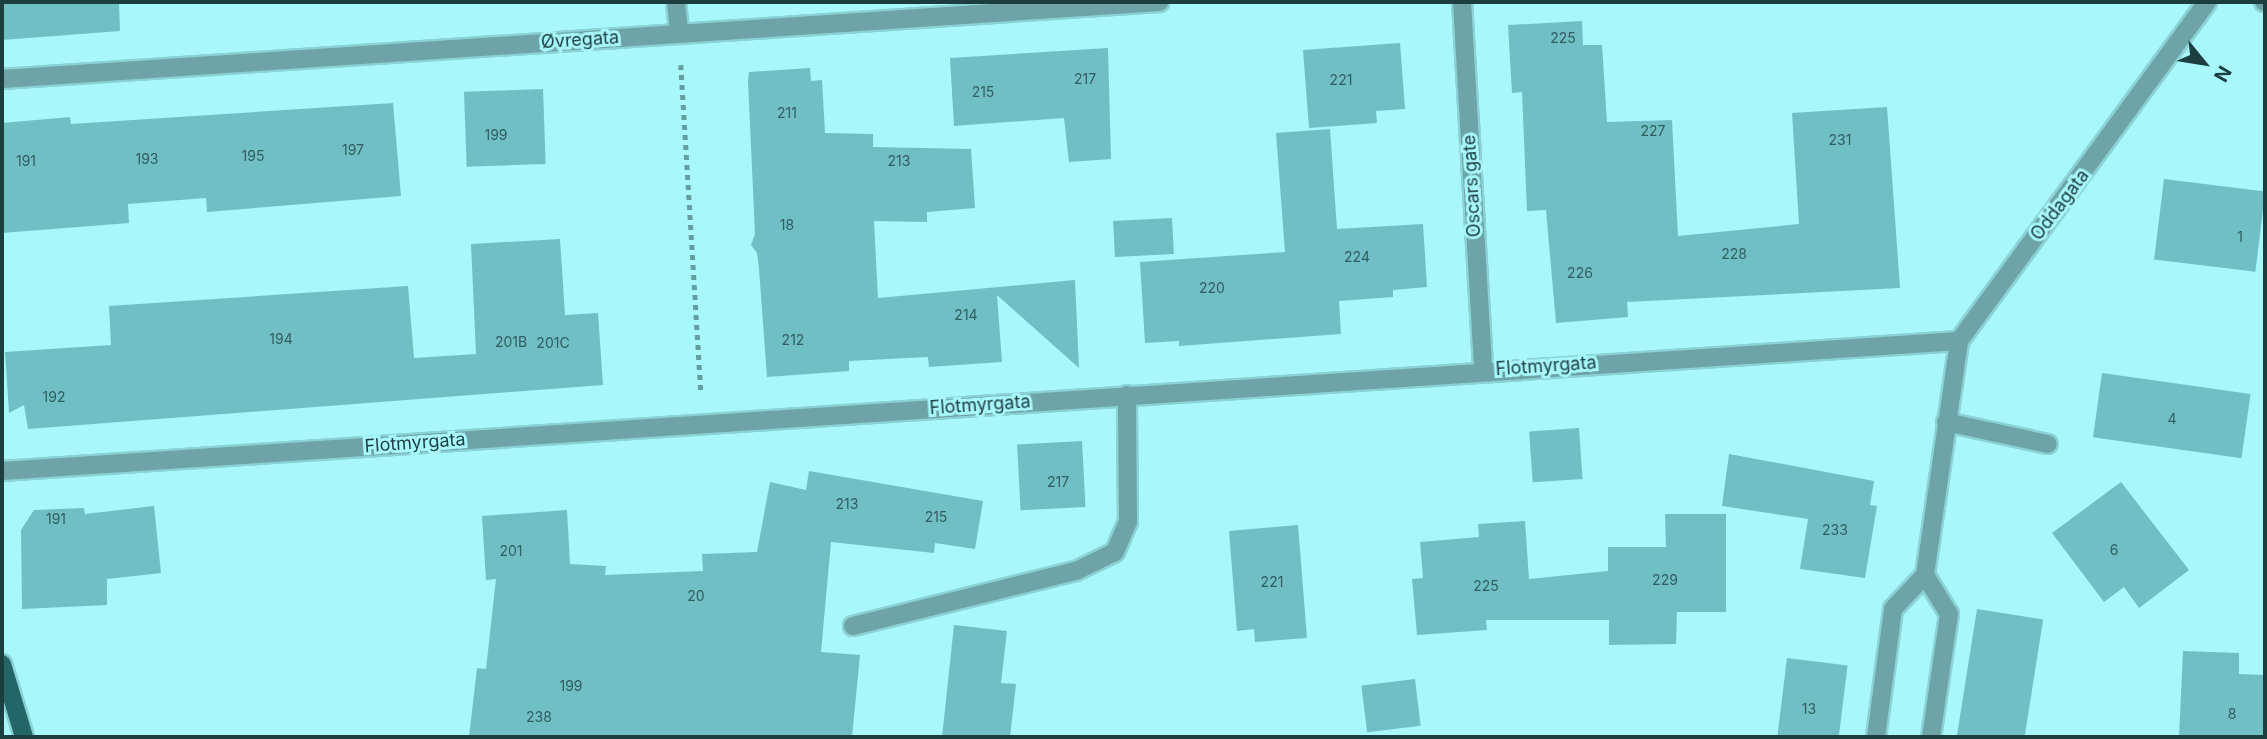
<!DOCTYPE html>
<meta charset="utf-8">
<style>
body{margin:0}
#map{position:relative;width:2267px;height:739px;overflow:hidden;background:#a7f7fb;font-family:Inter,sans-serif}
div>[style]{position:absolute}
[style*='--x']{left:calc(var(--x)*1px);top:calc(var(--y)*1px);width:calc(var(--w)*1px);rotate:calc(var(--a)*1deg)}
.building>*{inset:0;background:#70bfc4;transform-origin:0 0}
.path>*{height:4.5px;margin-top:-2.25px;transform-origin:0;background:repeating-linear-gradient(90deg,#649ea1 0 5px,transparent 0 10px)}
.roads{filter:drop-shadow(2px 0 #8bd2d6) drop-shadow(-2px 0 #8bd2d6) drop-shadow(0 2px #8bd2d6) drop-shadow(0 -2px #8bd2d6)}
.minor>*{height:18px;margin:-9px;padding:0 9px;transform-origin:9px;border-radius:9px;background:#6ea4a7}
.major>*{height:18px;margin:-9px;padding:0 9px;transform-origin:9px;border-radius:9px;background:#246568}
span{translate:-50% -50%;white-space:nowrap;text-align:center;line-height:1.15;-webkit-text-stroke:6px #a7f7fb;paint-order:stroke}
.number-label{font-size:14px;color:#315e61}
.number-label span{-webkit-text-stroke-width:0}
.street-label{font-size:18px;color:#1c3e40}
.frame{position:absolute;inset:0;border:4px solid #1c3e40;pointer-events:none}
.north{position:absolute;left:2169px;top:28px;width:70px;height:70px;-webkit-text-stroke:5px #a7f7fb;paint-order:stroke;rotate:120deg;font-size:19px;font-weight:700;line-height:28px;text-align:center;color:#1c3e40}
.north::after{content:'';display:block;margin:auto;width:24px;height:32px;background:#1c3e40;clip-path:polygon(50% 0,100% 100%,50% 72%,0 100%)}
</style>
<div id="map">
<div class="building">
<i style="clip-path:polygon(2px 2px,119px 2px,120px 31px,2px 40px)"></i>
<i style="clip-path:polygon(1582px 21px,1583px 45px,1602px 45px,1607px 122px,1672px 120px,1678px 236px,1799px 224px,1792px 113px,1887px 107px,1900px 288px,1627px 302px,1628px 317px,1556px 323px,1546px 210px,1527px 211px,1522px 92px,1512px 93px,1508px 25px)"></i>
<i style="clip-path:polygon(1400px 43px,1405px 109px,1376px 111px,1377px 123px,1309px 128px,1303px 50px)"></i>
<i style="clip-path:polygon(1108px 48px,1111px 159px,1069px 162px,1064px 118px,954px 126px,950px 58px)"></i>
<i style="clip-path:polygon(810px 68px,811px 81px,822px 80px,825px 133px,873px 134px,873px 147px,971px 149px,975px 208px,927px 212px,927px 222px,874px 221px,878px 298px,1075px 280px,1079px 368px,997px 295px,1002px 362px,929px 367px,928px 357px,849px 361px,849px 371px,767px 377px,759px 269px,757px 253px,751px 245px,755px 234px,748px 81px,749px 72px)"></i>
<i style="left:543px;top:89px;width:75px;height:79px;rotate:88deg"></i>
<i style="clip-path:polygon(393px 103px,401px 196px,207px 212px,206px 198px,128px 204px,129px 223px,2px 233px,2px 123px,70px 117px,71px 124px)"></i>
<i style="clip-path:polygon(1330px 129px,1337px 229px,1423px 224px,1427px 287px,1393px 290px,1393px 297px,1339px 301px,1341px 334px,1179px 346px,1179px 341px,1145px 343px,1140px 262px,1285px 252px,1276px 133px)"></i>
<i style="left:2164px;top:179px;width:102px;height:81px;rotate:7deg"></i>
<i style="left:1172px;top:218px;width:36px;height:59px;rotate:87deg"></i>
<i style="clip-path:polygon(560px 239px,565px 315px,598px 313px,603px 385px,28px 429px,24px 405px,9px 413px,5px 352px,111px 345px,109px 306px,408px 286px,414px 358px,476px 354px,471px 244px)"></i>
<i style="left:2102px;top:373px;width:150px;height:65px;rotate:8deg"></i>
<i style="left:1579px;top:428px;width:51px;height:50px;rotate:86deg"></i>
<i style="left:1082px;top:441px;width:66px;height:65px;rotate:87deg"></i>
<i style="clip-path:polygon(1729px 454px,1874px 481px,1870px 505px,1877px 506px,1865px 578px,1800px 569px,1808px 519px,1722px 506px)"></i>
<i style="clip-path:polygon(809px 471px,983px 501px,975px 549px,935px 543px,934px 553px,831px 542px,821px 652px,860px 655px,852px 737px,469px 737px,477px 668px,486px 669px,496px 579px,486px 580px,482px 516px,567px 510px,570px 564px,606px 566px,605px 575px,703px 571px,702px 554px,757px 552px,770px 482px,806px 490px)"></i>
<i style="clip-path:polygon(2121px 482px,2189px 570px,2139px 608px,2124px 587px,2104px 602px,2052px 533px)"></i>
<i style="clip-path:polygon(154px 506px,161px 573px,107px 579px,107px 605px,22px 609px,21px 530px,34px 510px,84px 508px,85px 514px)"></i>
<i style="clip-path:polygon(1665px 514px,1726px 514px,1726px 612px,1677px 612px,1676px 644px,1609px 645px,1609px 620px,1486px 620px,1487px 630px,1417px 635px,1412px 579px,1423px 578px,1420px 542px,1479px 537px,1478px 524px,1525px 521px,1529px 579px,1608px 571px,1608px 547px,1666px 547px)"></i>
<i style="clip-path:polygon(1298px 525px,1307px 638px,1255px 642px,1254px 629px,1237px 631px,1229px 531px)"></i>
<i style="left:1977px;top:609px;width:67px;height:129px;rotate:9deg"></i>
<i style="clip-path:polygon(954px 625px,1007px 631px,1001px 683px,1016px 684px,1010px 737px,942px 737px)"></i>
<i style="clip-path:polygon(2183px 651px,2239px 653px,2239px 674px,2265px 675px,2265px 737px,2179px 737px)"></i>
<i style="left:1787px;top:658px;width:61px;height:80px;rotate:7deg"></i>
<i style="left:1415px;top:679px;width:47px;height:54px;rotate:83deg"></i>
</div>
<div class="path">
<i style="--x:681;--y:65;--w:328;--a:86.5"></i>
</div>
<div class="roads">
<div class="minor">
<i style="--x:676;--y:2;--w:31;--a:84"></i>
<i style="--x:1462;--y:2;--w:369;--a:86.7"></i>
<i style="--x:2264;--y:2;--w:1;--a:0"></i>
<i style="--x:2;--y:79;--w:1160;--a:-3.81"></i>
<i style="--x:1946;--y:422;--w:104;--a:12.2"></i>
<i style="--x:2;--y:471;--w:1961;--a:-3.8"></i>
<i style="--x:1925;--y:575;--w:236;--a:-81.7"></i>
<i style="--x:1959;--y:341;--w:420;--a:-53.8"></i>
<i style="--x:1925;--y:575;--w:46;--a:58.4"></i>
<i style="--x:1949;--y:614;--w:124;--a:98.3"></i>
<i style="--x:853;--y:626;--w:230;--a:-13.9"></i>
<i style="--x:1076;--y:571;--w:43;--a:-26"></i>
<i style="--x:1115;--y:552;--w:33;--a:-67"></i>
<i style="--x:1128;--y:522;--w:127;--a:-90.5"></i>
<i style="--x:1876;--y:737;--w:129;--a:-82.4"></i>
<i style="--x:1893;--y:609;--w:47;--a:-46.7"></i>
</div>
<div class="major">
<i style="--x:2;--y:664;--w:76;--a:73.2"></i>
</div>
</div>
<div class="number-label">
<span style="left:1563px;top:38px">225</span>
<span style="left:1085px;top:79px">217</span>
<span style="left:1341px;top:80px">221</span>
<span style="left:983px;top:92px">215</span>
<span style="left:787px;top:113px">211</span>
<span style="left:1653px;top:131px">227</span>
<span style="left:496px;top:135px">199</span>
<span style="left:1840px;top:140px">231</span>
<span style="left:353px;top:150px">197</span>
<span style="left:253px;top:156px">195</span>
<span style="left:147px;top:159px">193</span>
<span style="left:26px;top:161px">191</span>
<span style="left:899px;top:161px">213</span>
<span style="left:787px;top:225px">18</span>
<span style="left:2240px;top:237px">1</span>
<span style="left:1734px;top:254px">228</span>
<span style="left:1357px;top:257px">224</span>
<span style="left:1580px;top:273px">226</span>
<span style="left:1212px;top:288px">220</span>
<span style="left:966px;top:315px">214</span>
<span style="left:281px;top:339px">194</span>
<span style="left:793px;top:340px">212</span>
<span style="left:511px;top:342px">201B</span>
<span style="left:553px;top:343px">201C</span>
<span style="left:54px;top:397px">192</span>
<span style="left:2172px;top:419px">4</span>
<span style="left:1058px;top:482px">217</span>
<span style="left:847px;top:504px">213</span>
<span style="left:936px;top:517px">215</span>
<span style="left:56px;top:519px">191</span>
<span style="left:1835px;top:530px">233</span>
<span style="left:2114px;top:550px">6</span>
<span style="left:511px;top:551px">201</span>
<span style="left:1665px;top:580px">229</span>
<span style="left:1272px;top:582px">221</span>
<span style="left:1486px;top:586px">225</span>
<span style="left:696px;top:596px">20</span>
<span style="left:571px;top:686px">199</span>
<span style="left:1809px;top:709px">13</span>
<span style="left:2232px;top:714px">8</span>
<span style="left:539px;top:717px">238</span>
</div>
<div class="street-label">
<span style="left:580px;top:40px;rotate:-4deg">Øvregata</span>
<span style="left:1472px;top:186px;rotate:-93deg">Oscars gate</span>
<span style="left:2060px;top:205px;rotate:-53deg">Oddagata</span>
<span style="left:1546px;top:366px;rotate:-4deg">Flotmyrgata</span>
<span style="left:980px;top:405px;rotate:-4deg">Flotmyrgata</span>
<span style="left:415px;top:443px;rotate:-4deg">Flotmyrgata</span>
</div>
<div class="frame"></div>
<div class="north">N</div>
</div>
